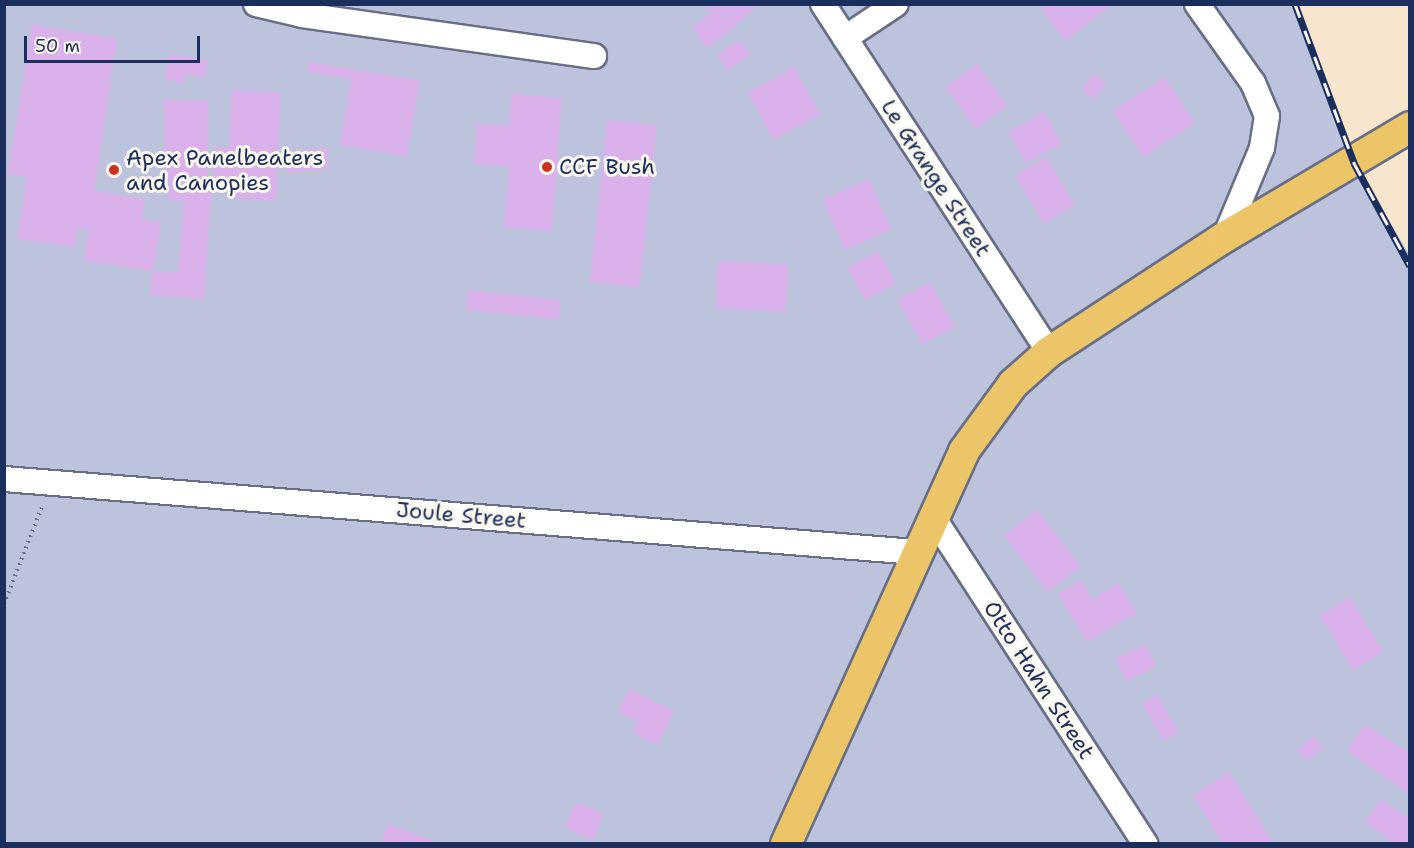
<!DOCTYPE html>
<style>
body{margin:0}
#map{position:relative;width:1414px;height:848px;overflow:hidden;background:#f7e5ce;font-family:"Shantell Sans",sans-serif}
div>[style]{position:absolute}
[style*='--x']{left:calc(var(--x)*1px);top:calc(var(--y)*1px);width:calc(var(--w)*1px);rotate:calc(var(--a)*1deg)}
.industrial>*{inset:0;background:#bec3dd}
.building>*{inset:0;background:#dbb1eb;transform-origin:0 0}
.path>*{height:4px;margin-top:-2px;transform-origin:0;background:repeating-linear-gradient(90deg,#686f85 0 1.5px,transparent 0 6px)}
.roads{filter:drop-shadow(2px 0 #686f85) drop-shadow(-2px 0 #686f85) drop-shadow(0 2px #686f85) drop-shadow(0 -2px #686f85)}
.minor>*{height:24px;margin:-12px;padding:0 12px;transform-origin:12px;border-radius:12px;background:#fff}
.major>*{height:30px;margin:-15px;padding:0 15px;transform-origin:15px;border-radius:15px;background:#edc569}
.rail>*{height:7px;margin-top:-3.5px;transform-origin:0;background:repeating-linear-gradient(90deg,#fbf7ec 0 14px,#1b2f5e 0 28px);box-sizing:border-box;border-block:2px solid #1b2f5e}
.dots>*{width:16px;height:16px;translate:-50% -50%;box-sizing:border-box;border:3px solid #fbf7ec;border-radius:50%}
span{translate:-50% -50%;white-space:nowrap;text-align:center;line-height:1.15;-webkit-text-stroke:6px #fbf7ec;paint-order:stroke}
.poi-label{font-size:22px;color:#1b2f5e}
.left{translate:0 -50%;text-align:left}
.street-label{font-size:22px;color:#1b2f5e}
.frame{position:absolute;inset:0;border:6px solid #1b2f5e;pointer-events:none}
.scale{position:absolute;left:24px;top:36px;width:176px;height:27px;box-sizing:border-box;border:3px solid #1b2f5e;border-top:0;padding-left:8px;font-size:18px;line-height:21px;white-space:nowrap;color:#1b2f5e;-webkit-text-stroke:4px #fbf7ec;paint-order:stroke}
</style>
<div id="map">
<div class="industrial">
<i style="clip-path:polygon(5px 5px,1295px 5px,1354px 163px,1409px 254px,1409px 843px,5px 844px)"></i>
</div>
<div class="building">
<i style="clip-path:polygon(704px 4px,752px 4px,755px 9px,708px 48px,692px 28px,711px 13px)"></i>
<i style="clip-path:polygon(1049px 4px,1113px 4px,1065px 41px,1042px 10px)"></i>
<i style="clip-path:polygon(32px 25px,117px 38px,94px 191px,145px 199px,142px 219px,161px 222px,153px 271px,178px 273px,184px 201px,168px 200px,170px 182px,212px 185px,204px 299px,150px 295px,153px 271px,84px 261px,89px 230px,77px 228px,74px 247px,17px 239px,27px 177px,8px 174px)"></i>
<i style="left:740px;top:40px;width:18px;height:27px;rotate:56deg"></i>
<i style="clip-path:polygon(169px 54px,207px 60px,205px 77px,185px 74px,184px 83px,165px 80px)"></i>
<i style="left:309px;top:62px;width:44px;height:10px;rotate:9deg"></i>
<i style="left:977px;top:64px;width:52px;height:39px;rotate:54deg"></i>
<i style="left:794px;top:67px;width:54px;height:53px;rotate:61deg"></i>
<i style="left:353px;top:69px;width:68px;height:77px;rotate:10deg"></i>
<i style="left:1093px;top:74px;width:16px;height:20px;rotate:35deg"></i>
<i style="left:1165px;top:77px;width:55px;height:62px;rotate:57deg"></i>
<i style="clip-path:polygon(232px 90px,281px 92px,276px 201px,231px 198px,232px 184px,212px 183px,214px 147px,229px 148px)"></i>
<i style="clip-path:polygon(511px 94px,562px 98px,552px 231px,504px 227px,509px 167px,474px 164px,477px 124px,509px 126px)"></i>
<i style="left:164px;top:100px;width:44px;height:80px"></i>
<i style="left:1045px;top:112px;width:36px;height:41px;rotate:62deg"></i>
<i style="left:607px;top:120px;width:50px;height:163px;rotate:6deg"></i>
<i style="left:327px;top:148px;width:21px;height:42px;rotate:85deg"></i>
<i style="left:1046px;top:157px;width:56px;height:36px;rotate:59deg"></i>
<i style="left:869px;top:179px;width:55px;height:51px;rotate:66deg"></i>
<i style="left:878px;top:251px;width:37px;height:35px;rotate:61deg"></i>
<i style="left:718px;top:261px;width:70px;height:47px;rotate:3deg"></i>
<i style="left:930px;top:282px;width:51px;height:37px;rotate:61deg"></i>
<i style="left:468px;top:290px;width:93px;height:20px;rotate:6deg"></i>
<i style="left:1037px;top:510px;width:71px;height:42px;rotate:52deg"></i>
<i style="clip-path:polygon(1081px 580px,1092px 599px,1119px 583px,1137px 613px,1087px 642px,1058px 594px)"></i>
<i style="left:1350px;top:597px;width:64px;height:35px;rotate:59deg"></i>
<i style="left:1145px;top:644px;width:25px;height:33px;rotate:64deg"></i>
<i style="clip-path:polygon(629px 689px,674px 711px,658px 745px,633px 733px,638px 722px,618px 712px)"></i>
<i style="left:1157px;top:695px;width:43px;height:17px;rotate:60deg"></i>
<i style="clip-path:polygon(1365px 724px,1410px 753px,1410px 794px,1347px 751px)"></i>
<i style="left:1313px;top:736px;width:15px;height:21px;rotate:48deg"></i>
<i style="clip-path:polygon(1229px 772px,1274px 844px,1223px 844px,1193px 795px)"></i>
<i style="clip-path:polygon(1380px 800px,1410px 819px,1410px 844px,1396px 844px,1365px 822px)"></i>
<i style="left:575px;top:802px;width:31px;height:28px;rotate:22deg"></i>
<i style="clip-path:polygon(388px 824px,439px 843px,439px 844px,381px 844px)"></i>
</div>
<div class="path">
<i style="--x:4;--y:604;--w:107;--a:-68.7"></i>
</div>
<div class="roads">
<div class="minor">
<i style="--x:256;--y:4;--w:47;--a:13.4"></i>
<i style="--x:302;--y:15;--w:295;--a:8"></i>
<i style="--x:823;--y:4;--w:415;--a:57"></i>
<i style="--x:1197;--y:4;--w:97;--a:54.7"></i>
<i style="--x:1253;--y:83;--w:36;--a:67"></i>
<i style="--x:1267;--y:116;--w:32;--a:99"></i>
<i style="--x:1262;--y:148;--w:96;--a:112.6"></i>
<i style="--x:845;--y:38;--w:61;--a:-33.7"></i>
<i style="--x:4;--y:479;--w:915;--a:4.58"></i>
<i style="--x:933;--y:517;--w:390;--a:57"></i>
</div>
<div class="major">
<i style="--x:786;--y:844;--w:431;--a:-65.6"></i>
<i style="--x:964;--y:451;--w:83;--a:-53.8"></i>
<i style="--x:1013;--y:384;--w:48;--a:-41.6"></i>
<i style="--x:1049;--y:352;--w:210;--a:-33.2"></i>
<i style="--x:1225;--y:237;--w:215;--a:-30.7"></i>
</div>
</div>
<div class="rail">
<i style="--x:1295;--y:4;--w:170;--a:69.6"></i>
<i style="--x:1354;--y:163;--w:117;--a:61.5"></i>
</div>
<div class="dots">
<i style="left:547px;top:167px;background:#c8321e"></i>
<i style="left:114px;top:170px;background:#c8321e"></i>
</div>
<div class="poi-label">
<span class="left" style="left:126px;top:170px">Apex Panelbeaters<br>and Canopies</span>
<span class="left" style="left:559px;top:167px">CCF Bush</span>
</div>
<div class="street-label">
<span style="left:936px;top:178px;rotate:57deg">Le Grange Street</span>
<span style="left:461px;top:515px;rotate:5deg">Joule Street</span>
<span style="left:1039px;top:680px;rotate:57deg">Otto Hahn Street</span>
</div>
<div class="frame"></div>
<div class="scale">50 m</div>
</div>
